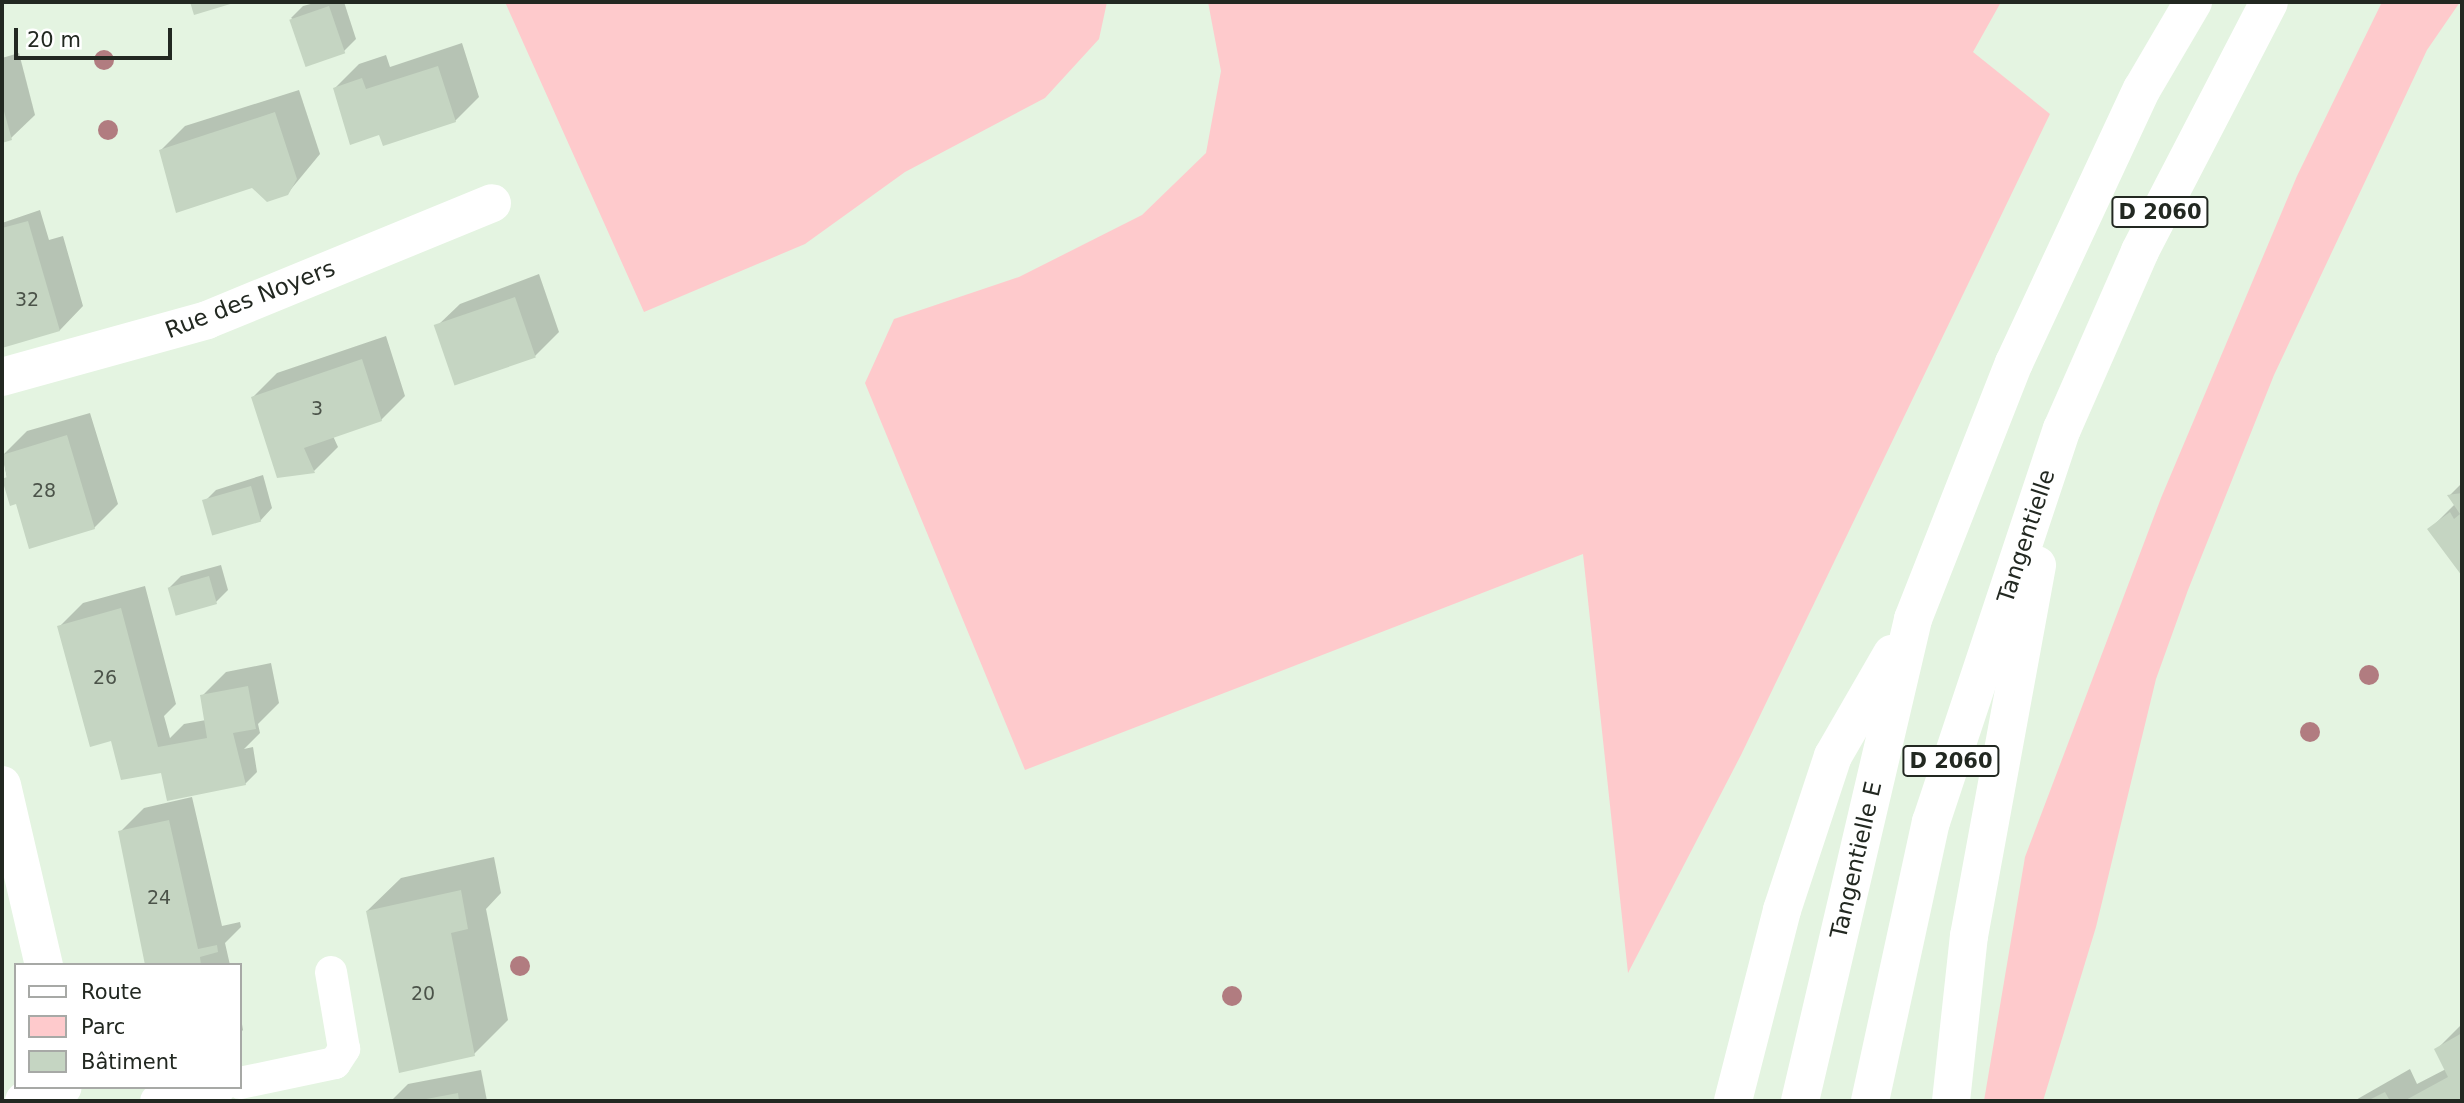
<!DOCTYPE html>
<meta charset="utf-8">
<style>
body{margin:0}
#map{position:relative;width:2464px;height:1103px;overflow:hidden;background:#e4f4e1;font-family:"DejaVu Sans",sans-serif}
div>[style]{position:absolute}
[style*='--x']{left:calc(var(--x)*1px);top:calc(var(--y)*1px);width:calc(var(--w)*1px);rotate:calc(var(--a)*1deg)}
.green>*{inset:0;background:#fecacc}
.shadow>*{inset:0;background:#0003}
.building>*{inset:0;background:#c5d5c2;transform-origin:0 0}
.service>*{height:32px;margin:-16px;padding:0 16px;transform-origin:16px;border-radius:16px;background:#fff}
.minor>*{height:38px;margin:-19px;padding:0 19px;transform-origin:19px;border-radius:19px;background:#fff}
.primary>*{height:38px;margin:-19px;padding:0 19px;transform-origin:19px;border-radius:19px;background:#fff}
.trees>*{width:20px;height:20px;margin:-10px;border-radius:50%;background:#b17c80}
span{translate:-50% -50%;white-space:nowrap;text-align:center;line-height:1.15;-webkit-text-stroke:5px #fff;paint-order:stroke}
.number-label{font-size:19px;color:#4b5349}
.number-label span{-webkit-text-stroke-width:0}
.shield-label span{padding:2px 5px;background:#fff;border:2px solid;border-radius:5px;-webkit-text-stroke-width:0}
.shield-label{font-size:21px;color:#222821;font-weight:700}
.street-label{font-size:23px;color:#222821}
.frame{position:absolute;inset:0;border:4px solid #222821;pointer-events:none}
.legend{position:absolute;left:14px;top:963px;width:228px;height:126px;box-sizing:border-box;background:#fff;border:2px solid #a7a9a6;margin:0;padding:9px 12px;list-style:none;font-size:21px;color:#222821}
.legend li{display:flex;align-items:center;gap:14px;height:35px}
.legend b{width:35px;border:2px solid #a7a9a6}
.scale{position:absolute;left:14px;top:28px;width:158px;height:32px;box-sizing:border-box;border:4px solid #222821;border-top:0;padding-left:9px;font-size:21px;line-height:24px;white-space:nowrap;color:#222821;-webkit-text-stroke:5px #fff;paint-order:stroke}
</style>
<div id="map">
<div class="green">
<i style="clip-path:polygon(505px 2px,1107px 2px,1099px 39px,1045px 98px,905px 172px,805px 244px,644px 312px)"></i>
<i style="clip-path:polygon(1208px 2px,2001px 2px,1973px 52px,2050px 114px,1741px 755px,1628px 973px,1583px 554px,1025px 770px,865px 383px,894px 319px,1019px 277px,1142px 215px,1206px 153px,1221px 71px)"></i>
<i style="clip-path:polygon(2382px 2px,2460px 2px,2427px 50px,2274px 375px,2188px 590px,2156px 679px,2096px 927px,2043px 1101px,1984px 1101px,2025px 857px,2161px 498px,2297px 176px)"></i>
</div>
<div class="shadow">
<i style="clip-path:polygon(318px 2px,344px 2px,356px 39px,344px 51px,291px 18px,303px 6px)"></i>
<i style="clip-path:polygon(462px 43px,479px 97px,455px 121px,335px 88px,359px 64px,386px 55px,390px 67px)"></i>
<i style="clip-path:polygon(19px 53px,35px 115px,11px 138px,2px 141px,2px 58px)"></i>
<i style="clip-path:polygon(299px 90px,320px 154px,287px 194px,161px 150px,185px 126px)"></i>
<i style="clip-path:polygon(40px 210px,49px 240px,63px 236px,83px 306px,60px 330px,2px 346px,2px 223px)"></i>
<i style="clip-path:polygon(539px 274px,559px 332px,535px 356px,436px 327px,460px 304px)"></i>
<i style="clip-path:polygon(386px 336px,405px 396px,381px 420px,333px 436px,338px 447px,314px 471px,253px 397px,277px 373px)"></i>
<i style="clip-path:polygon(90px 413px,118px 504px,94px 528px,17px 501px,11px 503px,3px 455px,27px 431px)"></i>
<i style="clip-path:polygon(263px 475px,272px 508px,260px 521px,204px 502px,216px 490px)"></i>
<i style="clip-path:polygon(2462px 483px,2462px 573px,2430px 529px,2455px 504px,2449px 496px)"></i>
<i style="clip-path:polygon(221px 565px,228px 590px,216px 602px,169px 588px,181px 576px)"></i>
<i style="clip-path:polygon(145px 586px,176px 704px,164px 716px,170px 738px,184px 724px,206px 720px,202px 696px,226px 672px,271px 663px,279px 703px,258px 724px,260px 733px,244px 749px,253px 747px,257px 772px,245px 784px,163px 771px,113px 739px,59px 627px,83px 603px)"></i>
<i style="clip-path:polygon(192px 797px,222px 926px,240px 922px,241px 927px,225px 943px,230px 965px,149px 965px,120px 832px,144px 808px)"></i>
<i style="clip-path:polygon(494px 857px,501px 893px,486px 909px,508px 1020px,474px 1054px,367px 911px,401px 878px)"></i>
<i style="clip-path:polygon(240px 1013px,243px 1030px,240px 1033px)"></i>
<i style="clip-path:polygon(2462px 1024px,2462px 1101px,2354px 1101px,2410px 1069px,2417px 1084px,2446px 1069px,2436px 1050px)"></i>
<i style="clip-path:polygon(481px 1070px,487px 1101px,391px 1101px,408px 1084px)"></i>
</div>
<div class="building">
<i style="clip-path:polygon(190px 2px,237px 2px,194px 15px)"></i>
<i style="left:329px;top:6px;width:50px;height:42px;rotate:71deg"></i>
<i style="clip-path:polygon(438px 66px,456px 122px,383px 146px,379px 135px,350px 145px,333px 88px,362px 78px,366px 89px)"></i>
<i style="clip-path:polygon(2px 104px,12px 140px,2px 143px)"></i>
<i style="clip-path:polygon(275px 112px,297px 179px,288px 195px,267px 202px,252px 188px,176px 213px,159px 150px)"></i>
<i style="clip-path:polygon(28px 221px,60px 331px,2px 348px,2px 228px)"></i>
<i style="left:515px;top:297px;width:64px;height:86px;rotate:71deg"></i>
<i style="clip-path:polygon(362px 359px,382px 421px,304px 448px,315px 473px,277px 478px,251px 397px)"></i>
<i style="clip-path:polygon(67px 435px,95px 529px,29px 549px,16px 504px,10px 506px,2px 479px,7px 477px,2px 455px)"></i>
<i style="left:251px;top:486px;width:37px;height:51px;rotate:74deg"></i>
<i style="clip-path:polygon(2462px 493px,2462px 576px,2427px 529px,2450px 512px,2454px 519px,2460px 514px,2447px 495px)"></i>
<i style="left:209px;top:576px;width:29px;height:43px;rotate:74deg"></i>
<i style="clip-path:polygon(121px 608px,158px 747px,207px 738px,200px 695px,248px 686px,256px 729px,233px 733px,246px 785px,167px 801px,161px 773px,121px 780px,111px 741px,90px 747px,57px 626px)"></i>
<i style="clip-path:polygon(169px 820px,198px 949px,217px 945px,218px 952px,200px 957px,201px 965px,145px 965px,118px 831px)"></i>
<i style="clip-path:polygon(461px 890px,468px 929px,451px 933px,475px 1056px,399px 1073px,366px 911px)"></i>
<i style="clip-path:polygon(2462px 1033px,2462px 1101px,2404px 1101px,2448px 1077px,2434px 1049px)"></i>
<i style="clip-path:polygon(2385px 1092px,2390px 1101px,2367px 1101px)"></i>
<i style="clip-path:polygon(458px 1093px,459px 1101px,421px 1101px,421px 1100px)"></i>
</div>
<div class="service">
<i style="--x:240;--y:1083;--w:97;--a:-11.9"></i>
<i style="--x:335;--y:1063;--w:17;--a:-57"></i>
<i style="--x:344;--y:1049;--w:78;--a:-99.6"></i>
<i style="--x:156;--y:1101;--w:66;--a:-12.2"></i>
</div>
<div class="minor">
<i style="--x:2;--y:377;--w:213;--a:-15.5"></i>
<i style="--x:207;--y:320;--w:308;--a:-22.3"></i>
<i style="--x:2;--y:785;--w:185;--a:76.9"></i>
<i style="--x:24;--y:1101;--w:41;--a:-19.7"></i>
</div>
<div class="primary">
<i style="--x:1733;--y:1101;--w:197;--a:-75.6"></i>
<i style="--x:1782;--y:910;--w:162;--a:-71.7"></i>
<i style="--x:1833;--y:756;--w:118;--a:-60"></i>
<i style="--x:1800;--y:1101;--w:495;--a:-76.8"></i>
<i style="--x:1913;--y:619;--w:275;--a:-68.5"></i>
<i style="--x:2014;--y:363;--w:302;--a:-65"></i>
<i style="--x:2142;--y:89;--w:101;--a:-59.6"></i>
<i style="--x:1870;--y:1101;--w:286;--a:-77.7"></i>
<i style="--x:1931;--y:822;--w:414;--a:-71.6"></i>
<i style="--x:2062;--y:429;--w:194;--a:-66.3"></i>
<i style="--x:2140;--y:251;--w:280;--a:-62.6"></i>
<i style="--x:1951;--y:1101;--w:166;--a:-83.8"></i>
<i style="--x:1969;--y:936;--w:377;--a:-79.6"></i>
</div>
<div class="trees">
<i style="left:104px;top:60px"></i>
<i style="left:108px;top:130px"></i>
<i style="left:2369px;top:675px"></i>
<i style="left:2310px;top:732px"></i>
<i style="left:520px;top:966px"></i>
<i style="left:1232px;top:996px"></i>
</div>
<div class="number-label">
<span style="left:27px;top:300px">32</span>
<span style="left:317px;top:409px">3</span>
<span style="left:44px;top:491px">28</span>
<span style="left:105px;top:678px">26</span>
<span style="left:159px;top:898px">24</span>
<span style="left:423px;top:994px">20</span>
</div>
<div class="shield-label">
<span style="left:2160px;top:212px">D 2060</span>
<span style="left:1951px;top:761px">D 2060</span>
</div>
<div class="street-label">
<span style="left:250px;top:299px;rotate:-21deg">Rue des Noyers</span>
<span style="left:2026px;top:536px;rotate:-72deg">Tangentielle</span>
<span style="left:1856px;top:860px;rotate:-77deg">Tangentielle E</span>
</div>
<div class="frame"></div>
<ul class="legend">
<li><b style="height:9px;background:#fff"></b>Route</li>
<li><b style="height:19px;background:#fecacc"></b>Parc</li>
<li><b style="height:19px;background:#c5d5c2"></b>Bâtiment</li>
</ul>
<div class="scale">20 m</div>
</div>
